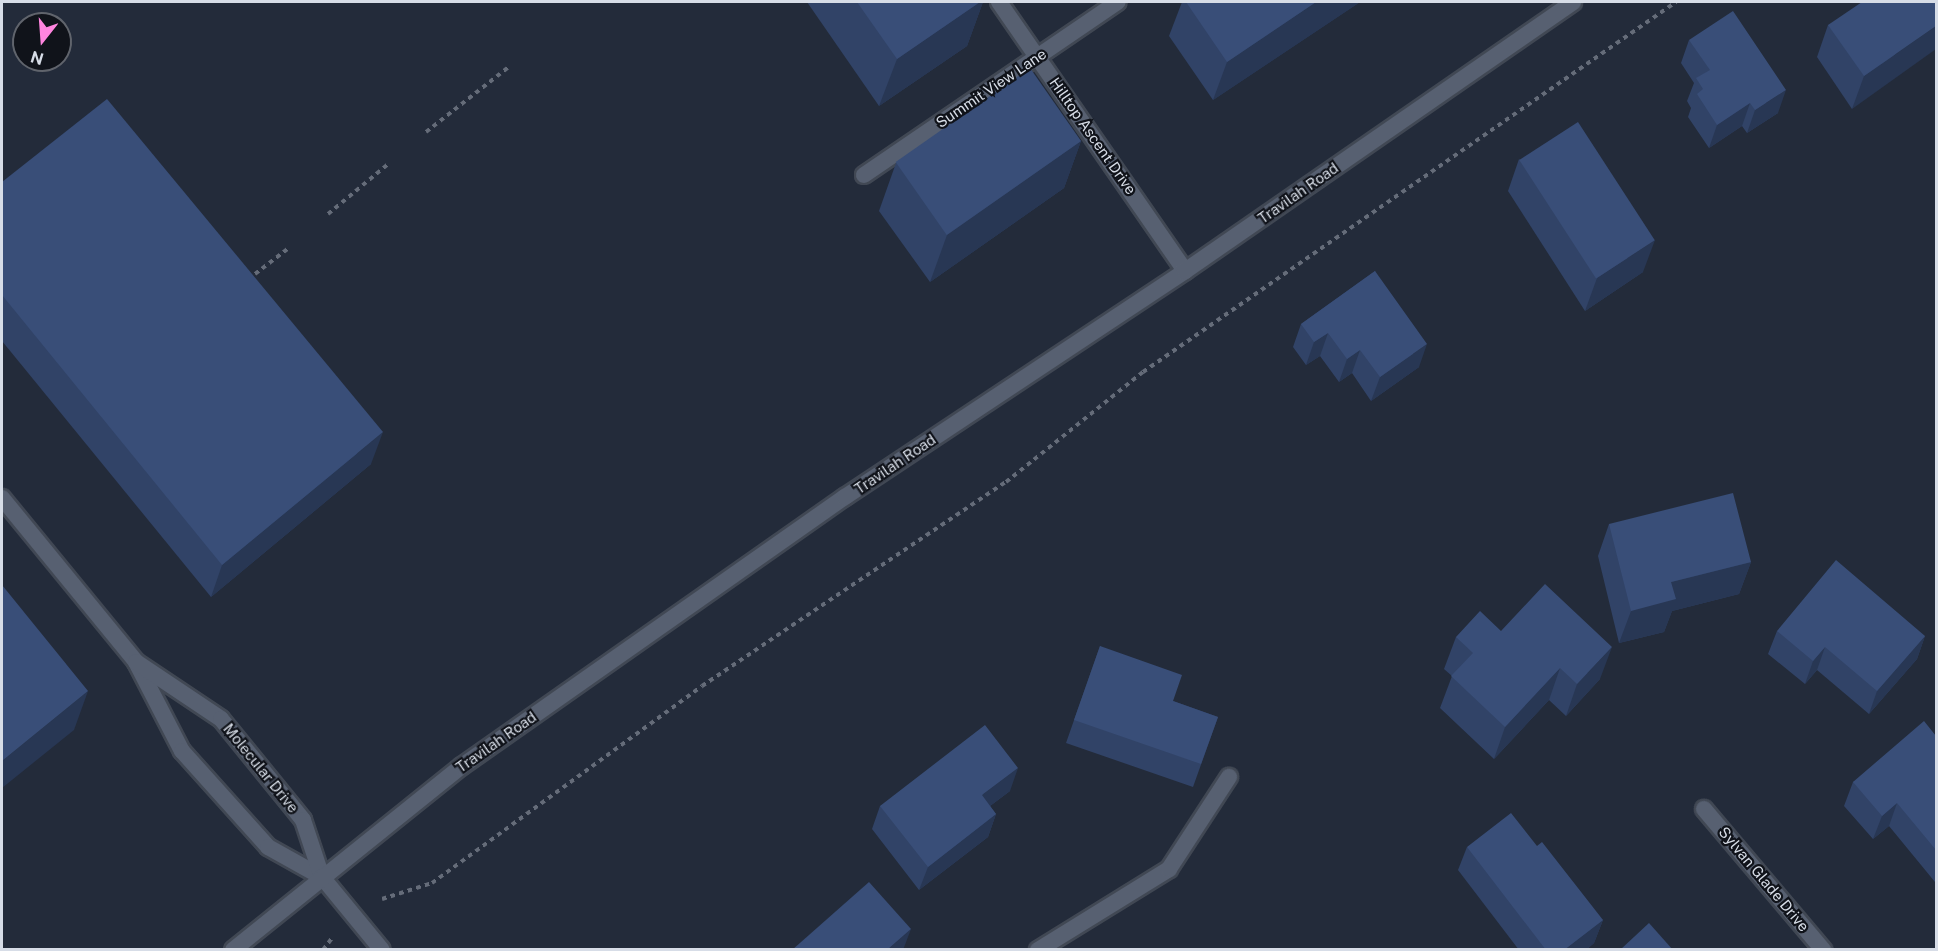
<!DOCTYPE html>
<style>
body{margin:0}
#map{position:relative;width:1938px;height:951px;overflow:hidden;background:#232b3a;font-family:"Public Sans",sans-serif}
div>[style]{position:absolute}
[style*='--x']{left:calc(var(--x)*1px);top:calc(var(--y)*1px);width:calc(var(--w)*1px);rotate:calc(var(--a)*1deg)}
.path>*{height:4px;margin-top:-2px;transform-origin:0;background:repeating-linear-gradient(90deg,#656c79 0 4.5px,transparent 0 9px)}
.roads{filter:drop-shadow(2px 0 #414854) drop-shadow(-2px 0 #414854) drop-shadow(0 2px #414854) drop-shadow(0 -2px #414854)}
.service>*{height:16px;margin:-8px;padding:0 8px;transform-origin:8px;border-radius:8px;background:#576071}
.minor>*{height:16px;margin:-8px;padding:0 8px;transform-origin:8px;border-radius:8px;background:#576071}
.secondary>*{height:16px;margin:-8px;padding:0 8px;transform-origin:8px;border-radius:8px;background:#576071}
.wall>*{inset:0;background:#314367}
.shaded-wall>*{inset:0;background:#283754}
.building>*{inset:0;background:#394e78;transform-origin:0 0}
span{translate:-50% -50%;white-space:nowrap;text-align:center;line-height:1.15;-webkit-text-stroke:4.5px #10131a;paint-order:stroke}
.street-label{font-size:15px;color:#d7dde7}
.frame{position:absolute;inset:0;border:3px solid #d7dde7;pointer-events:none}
.north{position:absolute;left:12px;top:12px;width:60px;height:60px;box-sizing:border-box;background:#10131a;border:2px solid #60646c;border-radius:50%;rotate:197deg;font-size:16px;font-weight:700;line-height:24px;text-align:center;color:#d7dde7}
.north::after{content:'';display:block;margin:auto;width:21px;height:27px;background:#ff85df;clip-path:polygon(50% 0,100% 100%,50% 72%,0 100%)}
</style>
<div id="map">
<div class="path">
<i style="--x:426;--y:132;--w:107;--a:-38.2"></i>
<i style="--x:328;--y:214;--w:77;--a:-39.7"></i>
<i style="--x:255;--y:274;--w:44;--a:-37.6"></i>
<i style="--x:382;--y:899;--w:52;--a:-17.7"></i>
<i style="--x:432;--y:883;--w:334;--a:-36.1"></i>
<i style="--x:702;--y:686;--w:366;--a:-33.9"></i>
<i style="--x:1006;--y:482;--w:176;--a:-38.8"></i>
<i style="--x:1143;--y:372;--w:649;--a:-34.77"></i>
<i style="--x:323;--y:950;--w:15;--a:-53"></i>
</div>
<div class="roads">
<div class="service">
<i style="--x:2;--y:498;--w:212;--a:50.7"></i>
<i style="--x:136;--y:662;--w:100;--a:62.7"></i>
<i style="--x:182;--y:751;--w:129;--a:48.1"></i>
<i style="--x:268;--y:847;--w:62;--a:29.1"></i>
<i style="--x:136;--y:662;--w:102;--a:33.8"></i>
<i style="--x:221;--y:719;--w:130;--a:50.9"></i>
<i style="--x:303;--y:820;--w:60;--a:71.6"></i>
<i style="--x:1038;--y:950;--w:154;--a:-31.7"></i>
<i style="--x:1169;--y:869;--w:110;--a:-56.9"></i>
</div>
<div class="minor">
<i style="--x:999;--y:2;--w:327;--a:55.3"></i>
<i style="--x:864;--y:175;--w:307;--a:-34.3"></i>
<i style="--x:1704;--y:809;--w:185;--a:49.8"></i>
<i style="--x:322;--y:877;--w:94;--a:50.6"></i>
</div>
<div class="secondary">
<i style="--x:233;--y:950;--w:294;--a:-38.8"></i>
<i style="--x:462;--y:766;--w:468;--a:-35.1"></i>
<i style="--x:845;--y:497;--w:408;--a:-33.6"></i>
<i style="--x:1185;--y:271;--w:472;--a:-34.7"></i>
</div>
</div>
<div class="wall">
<i style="clip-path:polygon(807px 2px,983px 2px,967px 46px,879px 106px)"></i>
<i style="clip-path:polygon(1182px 2px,1360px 2px,1213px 100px,1169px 36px)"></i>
<i style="clip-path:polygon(1936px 2px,1852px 109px,1817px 57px,1828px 25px)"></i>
<i style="clip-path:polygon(1689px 40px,1778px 113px,1747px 133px,1742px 126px,1709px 148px,1688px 117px,1691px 108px,1687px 101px,1694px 83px,1681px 63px)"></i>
<i style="clip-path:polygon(1081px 141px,1064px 188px,930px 282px,879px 211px,896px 163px)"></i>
<i style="clip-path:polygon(1519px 159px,1643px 272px,1585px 311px,1508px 191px)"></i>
<i style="clip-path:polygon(2px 182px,371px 464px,211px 597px,2px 341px)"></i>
<i style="clip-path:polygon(1375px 271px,1419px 367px,1371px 401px,1352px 373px,1339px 382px,1320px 356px,1306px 365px,1293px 347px,1301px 324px)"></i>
<i style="clip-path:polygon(1609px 524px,1751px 562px,1739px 594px,1672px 611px,1664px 632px,1619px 643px,1598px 556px)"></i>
<i style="clip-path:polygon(1501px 631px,1600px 679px,1566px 716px,1549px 700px,1494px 759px,1440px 708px,1452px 676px,1444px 669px,1456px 637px)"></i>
<i style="clip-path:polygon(1777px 631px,1925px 636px,1917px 659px,1869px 714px,1817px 670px,1805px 684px,1768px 654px)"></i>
<i style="clip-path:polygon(1100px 646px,1173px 701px,1218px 717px,1193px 787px,1066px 743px)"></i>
<i style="clip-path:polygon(1936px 736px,1936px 881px,1935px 882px,1889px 826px,1873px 839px,1844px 806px,1853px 782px)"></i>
<i style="clip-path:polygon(1010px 791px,990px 806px,996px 814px,988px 837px,919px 890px,872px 829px,880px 806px)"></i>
<i style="clip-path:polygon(1467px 847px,1603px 920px,1594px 943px,1586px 950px,1519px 950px,1458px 870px)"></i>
</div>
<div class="shaded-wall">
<i style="clip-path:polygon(980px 2px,983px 2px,967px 46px,879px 106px,897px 59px)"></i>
<i style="clip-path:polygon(1316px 2px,1360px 2px,1213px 100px,1227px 62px)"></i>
<i style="clip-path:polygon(1936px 26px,1936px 49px,1852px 109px,1864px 76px)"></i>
<i style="clip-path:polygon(1786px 90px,1778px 113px,1747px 133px,1755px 110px)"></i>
<i style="clip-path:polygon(1750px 103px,1742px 126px,1709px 148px,1717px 125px)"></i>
<i style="clip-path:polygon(1081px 141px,1064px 188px,930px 282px,947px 235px)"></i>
<i style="clip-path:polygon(1655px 240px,1643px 272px,1585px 311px,1597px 278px)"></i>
<i style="clip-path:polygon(1328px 333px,1320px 356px,1306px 365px,1314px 342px)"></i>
<i style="clip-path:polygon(1427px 344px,1419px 367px,1371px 401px,1380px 377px)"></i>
<i style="clip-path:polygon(1360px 350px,1352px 373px,1339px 382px,1347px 359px)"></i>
<i style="clip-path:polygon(383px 432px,371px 464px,211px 597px,222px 565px)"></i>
<i style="clip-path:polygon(1751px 562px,1739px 594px,1672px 611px,1664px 632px,1619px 643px,1631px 611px,1671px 582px)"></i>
<i style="clip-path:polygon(1925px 636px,1917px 659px,1869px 714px,1877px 691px)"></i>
<i style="clip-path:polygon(1612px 647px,1600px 679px,1566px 716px,1577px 684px)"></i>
<i style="clip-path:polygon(1825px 647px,1817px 670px,1805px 684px,1813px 661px)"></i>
<i style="clip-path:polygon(1560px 668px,1549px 700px,1494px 759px,1505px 727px)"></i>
<i style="clip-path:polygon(88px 691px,74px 730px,2px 788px,2px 761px)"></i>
<i style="clip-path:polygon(1018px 768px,1010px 791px,974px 818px,982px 795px)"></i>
<i style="clip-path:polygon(1897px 803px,1889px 826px,1873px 839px,1882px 816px)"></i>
<i style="clip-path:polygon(996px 814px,988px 837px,919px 890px,928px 867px)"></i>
<i style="clip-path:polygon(1603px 920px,1594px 943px,1586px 950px,1564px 950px)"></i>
<i style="clip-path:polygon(911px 929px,903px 950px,887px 950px)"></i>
</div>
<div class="building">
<i style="clip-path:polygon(857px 2px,980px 2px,897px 59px)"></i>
<i style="clip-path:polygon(1186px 2px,1316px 2px,1227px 62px)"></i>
<i style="clip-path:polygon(1862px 2px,1936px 2px,1936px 26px,1864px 76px,1828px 25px)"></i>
<i style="clip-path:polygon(1733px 11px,1786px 90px,1755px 110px,1750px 103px,1717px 125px,1697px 94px,1703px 89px,1696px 78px,1710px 70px,1689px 40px)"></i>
<i style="left:1030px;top:68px;width:89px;height:164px;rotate:55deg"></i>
<i style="clip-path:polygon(107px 99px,383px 432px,222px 565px,2px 295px,2px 182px)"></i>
<i style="left:1578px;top:122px;width:141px;height:70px;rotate:57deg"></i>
<i style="clip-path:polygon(1375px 271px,1427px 344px,1380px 377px,1360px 350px,1347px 359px,1328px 333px,1314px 342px,1301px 324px)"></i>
<i style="clip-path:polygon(1733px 493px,1751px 562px,1671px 582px,1676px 599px,1631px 611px,1609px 524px)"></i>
<i style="clip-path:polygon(1836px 560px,1925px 636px,1877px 691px,1825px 647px,1813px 661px,1777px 631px)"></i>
<i style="clip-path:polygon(1545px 584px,1612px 647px,1577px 684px,1560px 668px,1505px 727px,1451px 676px,1473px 653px,1456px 637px,1480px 611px,1501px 631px)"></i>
<i style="clip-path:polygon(2px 585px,88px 691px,2px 761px)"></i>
<i style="clip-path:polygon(1100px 646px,1182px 675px,1173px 701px,1218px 717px,1201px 764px,1074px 720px)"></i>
<i style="clip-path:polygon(1924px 721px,1936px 736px,1936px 850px,1897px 803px,1882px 816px,1853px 782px)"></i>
<i style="clip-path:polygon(985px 725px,1018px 768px,982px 795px,996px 814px,928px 867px,880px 806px)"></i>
<i style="clip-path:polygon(1511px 813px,1537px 846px,1542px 842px,1603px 920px,1564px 950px,1546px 950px,1467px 847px)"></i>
<i style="clip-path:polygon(869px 882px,911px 929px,887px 950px,792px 950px)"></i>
<i style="clip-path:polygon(1649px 923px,1673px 950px,1620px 950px)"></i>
</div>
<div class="street-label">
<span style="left:991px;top:88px;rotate:-34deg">Summit View Lane</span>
<span style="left:1093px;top:136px;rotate:55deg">Hilltop Ascent Drive</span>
<span style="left:1298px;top:193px;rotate:-35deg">Travilah Road</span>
<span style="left:895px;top:464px;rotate:-34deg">Travilah Road</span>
<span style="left:496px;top:742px;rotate:-35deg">Travilah Road</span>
<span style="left:261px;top:768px;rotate:51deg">Molecular Drive</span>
<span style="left:1764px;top:879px;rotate:50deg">Sylvan Glade Drive</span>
</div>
<div class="frame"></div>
<div class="north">N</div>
</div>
